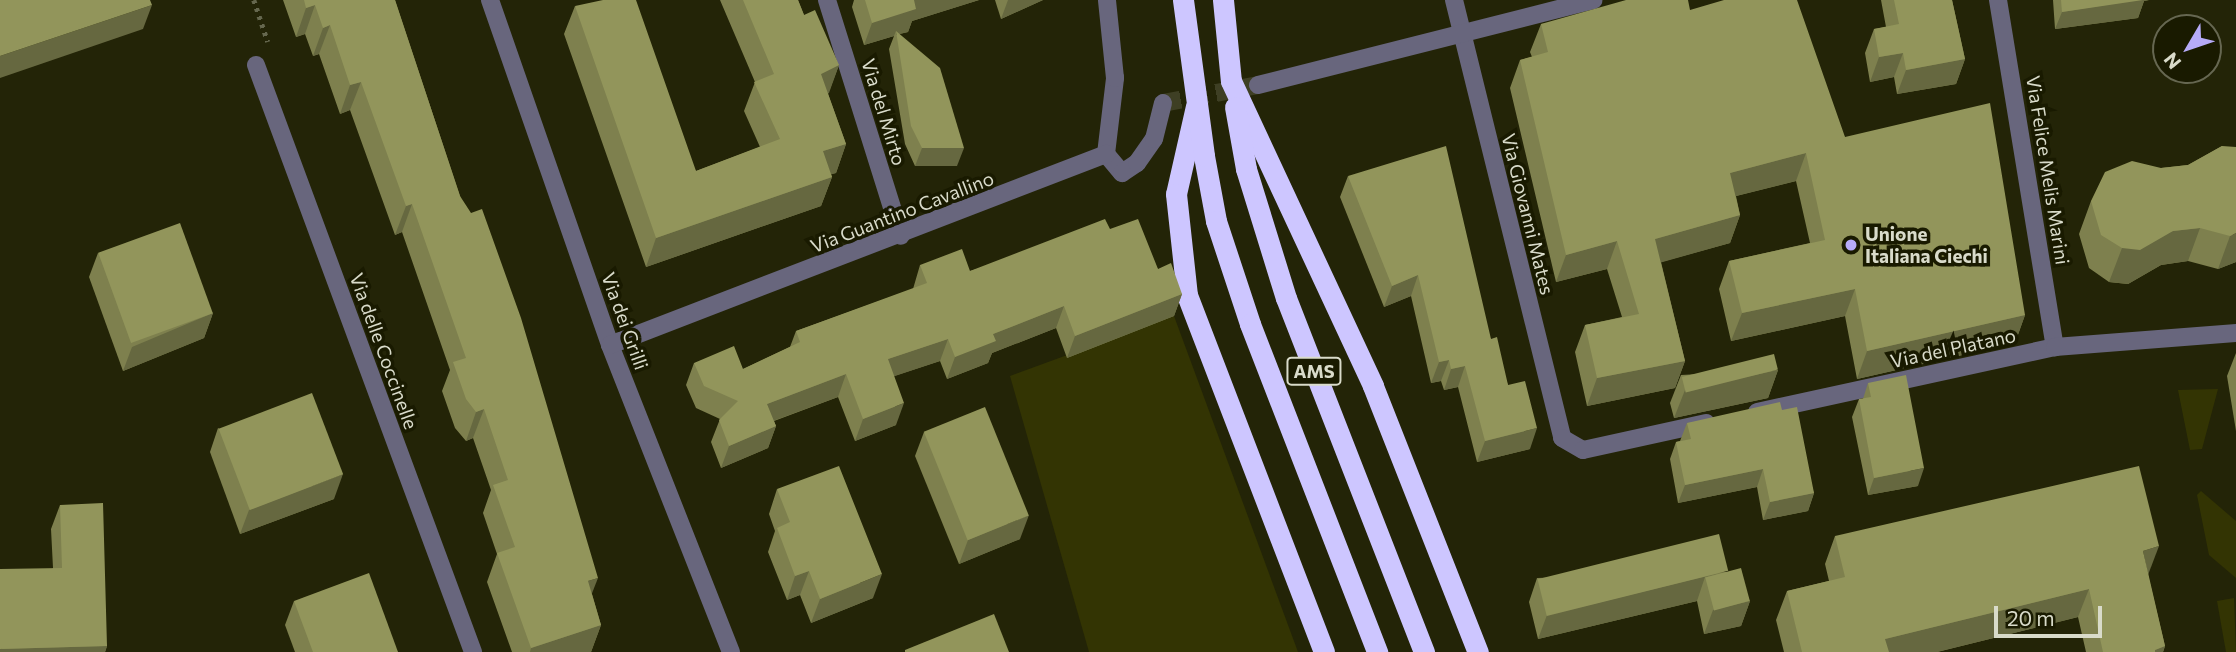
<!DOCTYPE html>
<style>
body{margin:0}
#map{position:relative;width:2236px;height:652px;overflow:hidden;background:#232407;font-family:Commissioner,sans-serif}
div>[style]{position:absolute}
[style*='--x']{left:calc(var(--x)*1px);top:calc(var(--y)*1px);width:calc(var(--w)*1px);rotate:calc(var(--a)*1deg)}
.green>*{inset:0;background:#333403}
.minor-tunnel>*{height:18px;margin-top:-9px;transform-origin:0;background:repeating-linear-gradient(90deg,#3e3f24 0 18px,transparent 0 27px)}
.path>*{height:4.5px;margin-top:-2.25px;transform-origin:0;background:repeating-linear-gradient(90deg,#65674e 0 3.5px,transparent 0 8.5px)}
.minor>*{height:18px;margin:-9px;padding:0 9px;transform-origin:9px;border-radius:9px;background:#68667d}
.highway>*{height:21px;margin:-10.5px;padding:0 10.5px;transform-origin:10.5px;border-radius:10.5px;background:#cdc6ff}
.highway-bridge>*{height:21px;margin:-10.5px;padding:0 10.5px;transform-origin:10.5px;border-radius:10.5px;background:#cdc6ff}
.wall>*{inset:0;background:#7e804e}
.shaded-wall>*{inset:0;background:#666840}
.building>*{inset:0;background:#92955b;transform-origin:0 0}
.dots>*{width:19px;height:19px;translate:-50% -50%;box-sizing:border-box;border:4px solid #191a00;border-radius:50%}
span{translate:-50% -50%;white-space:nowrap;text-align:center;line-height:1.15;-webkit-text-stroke:7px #191a00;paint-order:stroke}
.shield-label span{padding:2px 5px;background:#191a00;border:2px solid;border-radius:5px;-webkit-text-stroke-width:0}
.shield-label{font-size:18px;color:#d9dbca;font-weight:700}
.street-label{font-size:19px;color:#d9dbca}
.poi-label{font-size:19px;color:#d9dbca;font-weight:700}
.left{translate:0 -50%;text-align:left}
.north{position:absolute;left:2152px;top:14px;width:70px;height:70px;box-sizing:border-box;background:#191a00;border:2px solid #666751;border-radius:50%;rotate:231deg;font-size:19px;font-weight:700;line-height:28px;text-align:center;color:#d9dbca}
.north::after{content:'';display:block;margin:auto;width:24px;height:32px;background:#b6abf8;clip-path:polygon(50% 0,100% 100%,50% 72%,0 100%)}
.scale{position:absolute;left:1994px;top:606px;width:108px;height:32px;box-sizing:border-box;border:4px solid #d9dbca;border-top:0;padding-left:9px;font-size:21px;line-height:24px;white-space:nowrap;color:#d9dbca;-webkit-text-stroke:5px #191a00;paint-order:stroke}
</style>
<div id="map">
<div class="green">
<i style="clip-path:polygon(1174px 316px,1298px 652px,1089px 652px,1010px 376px)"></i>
<i style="clip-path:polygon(2218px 389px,2202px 449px,2190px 450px,2178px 390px)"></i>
<i style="clip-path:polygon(2201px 491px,2236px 521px,2236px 578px,2209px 555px,2197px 495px)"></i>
<i style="clip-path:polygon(2234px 598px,2236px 652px,2226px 652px,2217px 601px)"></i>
</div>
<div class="minor-tunnel">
<i style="--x:1163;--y:103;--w:97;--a:-10.7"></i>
</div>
<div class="path">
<i style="--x:254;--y:0;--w:44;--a:71.6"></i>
</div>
<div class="minor">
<i style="--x:490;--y:0;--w:365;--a:70.8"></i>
<i style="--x:610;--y:345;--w:330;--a:68.5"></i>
<i style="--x:827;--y:0;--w:247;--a:72.6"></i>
<i style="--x:1454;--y:0;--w:451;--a:76.1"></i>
<i style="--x:1562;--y:438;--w:24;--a:30"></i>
<i style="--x:1583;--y:450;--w:126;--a:-12.4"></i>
<i style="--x:1998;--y:0;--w:352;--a:80.7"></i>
<i style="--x:256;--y:65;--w:626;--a:69.71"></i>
<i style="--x:1258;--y:85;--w:346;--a:-14.2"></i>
<i style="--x:1106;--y:154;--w:77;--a:-83.2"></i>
<i style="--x:1115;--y:78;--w:78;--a:-95.9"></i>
<i style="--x:1106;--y:154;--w:25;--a:50"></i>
<i style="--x:1122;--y:173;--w:18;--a:-34"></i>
<i style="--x:1137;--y:163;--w:29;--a:-55"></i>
<i style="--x:1154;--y:139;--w:37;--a:-76"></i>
<i style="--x:610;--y:345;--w:532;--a:-21.06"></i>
<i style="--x:1757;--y:412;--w:305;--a:-12.3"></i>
<i style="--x:2055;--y:347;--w:182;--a:-4.4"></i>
</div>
<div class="highway">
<i style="--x:1223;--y:0;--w:81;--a:84.4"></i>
<i style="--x:1196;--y:106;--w:90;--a:102.8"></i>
<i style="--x:1176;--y:194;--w:102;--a:83.8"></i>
<i style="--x:1187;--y:295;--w:382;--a:69"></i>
<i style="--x:1204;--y:156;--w:66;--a:79.5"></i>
<i style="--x:1216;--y:221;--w:108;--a:71.7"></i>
<i style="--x:1250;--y:324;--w:352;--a:68.8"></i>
</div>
<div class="highway-bridge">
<i style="--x:1183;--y:0;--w:157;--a:82.3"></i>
<i style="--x:1231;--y:81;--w:336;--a:65"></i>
<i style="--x:1373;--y:386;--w:286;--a:68.5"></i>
<i style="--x:1235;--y:107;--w:63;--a:79.9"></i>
<i style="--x:1246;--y:169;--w:135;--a:72.8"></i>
<i style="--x:1286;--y:298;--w:380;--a:68.7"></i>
</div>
<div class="wall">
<i style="clip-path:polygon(283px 0,395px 0,592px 594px,601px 625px,591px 652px,512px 652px,487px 582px,497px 554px,483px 513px,491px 490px,473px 438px,466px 441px,455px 428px,442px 391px,450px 370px,402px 232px,395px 235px,350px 110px,340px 114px,319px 54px,313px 56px,305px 34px,296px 37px)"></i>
<i style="clip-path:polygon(720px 0,798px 0,804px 15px,839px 65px,828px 94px,846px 144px,836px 173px,831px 174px,832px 177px,821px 206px,646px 267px,564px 34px,575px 6px,696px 171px,760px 147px,744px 111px,755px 82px)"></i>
<i style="clip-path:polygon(854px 0,979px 0,912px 21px,908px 32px,899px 34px,957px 166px,915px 166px,905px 144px,889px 49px,894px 36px,864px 45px,852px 7px)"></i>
<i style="clip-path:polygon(995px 0,1043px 0,1001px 19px)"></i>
<i style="clip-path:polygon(1881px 0,1952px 0,1965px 59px,1956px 84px,1897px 94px,1894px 77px,1870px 82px,1865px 53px,1874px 29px,1886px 27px)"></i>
<i style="clip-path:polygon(2053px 0,2149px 0,2144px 1px,2138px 18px,2055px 29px)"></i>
<i style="clip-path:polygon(1690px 10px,1845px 137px,2025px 315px,2015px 343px,1857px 379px,1845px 316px,1731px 341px,1719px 289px,1729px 261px,1810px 243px,1796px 181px,1736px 196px,1740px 215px,1730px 243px,1661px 262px,1685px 361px,1675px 388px,1587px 406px,1575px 352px,1585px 325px,1622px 317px,1607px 269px,1556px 282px,1510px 88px,1520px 60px,1532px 57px,1530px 52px,1541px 24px)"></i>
<i style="clip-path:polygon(2222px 146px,2236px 262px,2218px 269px,2188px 261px,2161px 265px,2128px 284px,2109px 282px,2089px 268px,2079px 234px,2091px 201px,2161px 168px,2188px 165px)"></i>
<i style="clip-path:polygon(1348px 176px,1491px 339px,1508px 385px,1530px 449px,1477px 462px,1458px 387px,1444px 390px,1441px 381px,1431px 383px,1411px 296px,1384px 307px,1340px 197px)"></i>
<i style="clip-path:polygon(1110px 229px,1158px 269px,1182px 294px,1174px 316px,1067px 358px,1056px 328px,992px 353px,988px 363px,947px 379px,940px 361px,894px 376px,896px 425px,855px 441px,838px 397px,774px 421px,776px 426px,768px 448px,721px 468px,711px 442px,720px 419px,696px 408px,686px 385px,694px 363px,743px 369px,790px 347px,796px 331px,913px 289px,920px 265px,970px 271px)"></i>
<i style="clip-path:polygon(98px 253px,213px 313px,204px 338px,123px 371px,89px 277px)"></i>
<i style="clip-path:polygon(2236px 353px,2236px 431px,2227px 376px)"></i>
<i style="clip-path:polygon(1778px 370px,1768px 398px,1674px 418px,1670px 403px,1681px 375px)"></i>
<i style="clip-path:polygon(1868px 383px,1918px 486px,1868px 495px,1852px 417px,1859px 399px,1863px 399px)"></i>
<i style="clip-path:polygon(1782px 410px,1814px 493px,1808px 511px,1763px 520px,1757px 487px,1678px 503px,1670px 459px,1676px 442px,1680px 441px,1687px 423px)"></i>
<i style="clip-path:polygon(218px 428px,334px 499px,240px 534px,210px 452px)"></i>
<i style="clip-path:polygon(924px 432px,1020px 539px,959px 564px,915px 456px)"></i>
<i style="clip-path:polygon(777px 489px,873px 598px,811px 623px,800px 595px,787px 600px,768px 552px,775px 531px,769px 514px)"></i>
<i style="clip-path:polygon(60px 505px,107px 646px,105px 652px,0 652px,53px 568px,51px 529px)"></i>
<i style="clip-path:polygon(1835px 536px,2148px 575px,2165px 646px,2163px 652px,2086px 652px,2078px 617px,1937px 652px,1784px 652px,1776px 620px,1787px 591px,1829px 581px,1825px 564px)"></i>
<i style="clip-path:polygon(1728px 572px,1750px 601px,1741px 626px,1704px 634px,1697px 601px,1538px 639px,1529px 602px,1537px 578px)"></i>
<i style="clip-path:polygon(294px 601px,398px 652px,295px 652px,285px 625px)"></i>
</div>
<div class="shaded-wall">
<i style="clip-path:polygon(914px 0,979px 0,912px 21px,908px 32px,896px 35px,896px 31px,894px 36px,864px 45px,872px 23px)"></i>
<i style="clip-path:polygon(1008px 0,1043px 0,1001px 19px)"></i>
<i style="clip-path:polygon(2136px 0,2149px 0,2144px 1px,2138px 18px,2055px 29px,2062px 12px)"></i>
<i style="clip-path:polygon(152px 5px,143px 29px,0 78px,0 56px)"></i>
<i style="clip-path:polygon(315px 5px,305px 34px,296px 37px,306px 8px)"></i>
<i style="clip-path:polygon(330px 25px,319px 54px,313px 56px,323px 28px)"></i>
<i style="clip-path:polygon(1903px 53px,1894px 77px,1870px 82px,1879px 57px)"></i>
<i style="clip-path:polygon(1965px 59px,1956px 84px,1897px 94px,1906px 70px)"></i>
<i style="clip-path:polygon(839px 65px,829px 93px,811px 102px,821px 74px)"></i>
<i style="clip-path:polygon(361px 82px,350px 110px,340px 114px,350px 85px)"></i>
<i style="clip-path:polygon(846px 144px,836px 173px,812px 180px,823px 151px)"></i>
<i style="clip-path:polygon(922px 148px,964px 148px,957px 166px,915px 166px)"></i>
<i style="clip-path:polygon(1806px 153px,1796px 181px,1720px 200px,1730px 173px)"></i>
<i style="clip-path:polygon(832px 177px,821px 206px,646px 267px,656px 238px)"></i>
<i style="clip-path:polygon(412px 204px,402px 232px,395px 235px,406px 206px)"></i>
<i style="clip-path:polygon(1740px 215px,1730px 243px,1645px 267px,1655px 239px)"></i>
<i style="clip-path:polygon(2200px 228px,2188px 261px,2161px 265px,2128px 284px,2109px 282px,2122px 248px,2173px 231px)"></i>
<i style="clip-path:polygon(2236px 233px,2236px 262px,2218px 269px,2230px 236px)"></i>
<i style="clip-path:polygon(1617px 241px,1607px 269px,1556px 282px,1566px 255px)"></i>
<i style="clip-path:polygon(1418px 275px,1411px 296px,1384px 307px,1392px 286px)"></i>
<i style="clip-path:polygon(1855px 289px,1845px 316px,1731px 341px,1742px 313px)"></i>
<i style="clip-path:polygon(1182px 294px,1174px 316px,1067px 358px,1075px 336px)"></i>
<i style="clip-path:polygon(1064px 306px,1056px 328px,992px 353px,988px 363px,947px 379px,955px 357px,993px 334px)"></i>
<i style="clip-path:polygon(213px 313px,204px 338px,123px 371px,132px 347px)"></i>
<i style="clip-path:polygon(2025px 315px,2015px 343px,1857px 379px,1867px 351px)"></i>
<i style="clip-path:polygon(948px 339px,940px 361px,880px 381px,888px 359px)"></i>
<i style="clip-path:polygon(1449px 360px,1441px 381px,1431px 383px,1439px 362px)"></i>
<i style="clip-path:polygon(1685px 361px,1675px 388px,1587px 406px,1597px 378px)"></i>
<i style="clip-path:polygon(1465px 366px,1458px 387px,1444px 390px,1451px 369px)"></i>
<i style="clip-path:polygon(1778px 370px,1768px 398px,1674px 418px,1685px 390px)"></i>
<i style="clip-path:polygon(846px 374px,838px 397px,759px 426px,767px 404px)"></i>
<i style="clip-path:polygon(904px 403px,896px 425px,855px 441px,863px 419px)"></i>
<i style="clip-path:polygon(484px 409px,473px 438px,466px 441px,476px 412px)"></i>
<i style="clip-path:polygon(776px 426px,768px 448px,721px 468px,729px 446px)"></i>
<i style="clip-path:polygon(1537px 428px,1530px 449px,1477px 462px,1485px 441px)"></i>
<i style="clip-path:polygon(1924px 468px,1918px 486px,1868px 495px,1874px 478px)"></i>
<i style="clip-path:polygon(1763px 469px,1757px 487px,1678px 503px,1685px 485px)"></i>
<i style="clip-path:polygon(343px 474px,334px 499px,240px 534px,249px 510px)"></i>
<i style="clip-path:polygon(1814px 493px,1808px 511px,1763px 520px,1770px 502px)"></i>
<i style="clip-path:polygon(1029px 515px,1020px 539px,959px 564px,968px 540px)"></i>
<i style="clip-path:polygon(2159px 546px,2148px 575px,2143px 551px)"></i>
<i style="clip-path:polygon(809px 571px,800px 595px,787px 600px,795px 576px)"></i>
<i style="clip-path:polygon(1728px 571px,1705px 577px,1697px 601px,1538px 639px,1547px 615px)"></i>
<i style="clip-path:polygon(882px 574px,873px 598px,811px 623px,820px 599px)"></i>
<i style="clip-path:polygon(598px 578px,587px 606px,588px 581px)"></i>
<i style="clip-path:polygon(2089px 589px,2078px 617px,1937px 652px,1880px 652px,1885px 639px)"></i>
<i style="clip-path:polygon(1750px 601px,1741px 626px,1704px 634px,1713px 610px)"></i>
<i style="clip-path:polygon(601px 625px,591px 652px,530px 652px,531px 648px)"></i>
<i style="clip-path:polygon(107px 646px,105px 652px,0 652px,0 649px)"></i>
<i style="clip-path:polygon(2165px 646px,2163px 652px,2154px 652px,2155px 650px)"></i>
</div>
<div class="building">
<i style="clip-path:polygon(0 0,150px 0,152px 5px,0 56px)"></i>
<i style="clip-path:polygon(304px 0,395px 0,460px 196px,471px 213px,482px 209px,521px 318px,598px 578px,588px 581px,601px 625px,531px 648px,497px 553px,515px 547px,493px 485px,508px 480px,484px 409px,476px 412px,466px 399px,453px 362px,466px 358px,412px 204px,406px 206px,361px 82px,350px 85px,330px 25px,323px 28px,315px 5px,306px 8px)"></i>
<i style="clip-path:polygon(603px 0,636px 0,696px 171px,780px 139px,754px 82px,774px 74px,743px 0,798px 0,804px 15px,815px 10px,839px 65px,821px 74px,846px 144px,823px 151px,832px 177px,656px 238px,575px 6px)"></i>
<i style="clip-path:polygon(865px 0,915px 0,914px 0,916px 9px,872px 23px)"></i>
<i style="clip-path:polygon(1626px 0,1688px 0,1690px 10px,1724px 0,1797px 0,1845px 137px,1990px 103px,2025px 315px,1867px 351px,1855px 289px,1742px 313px,1729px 261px,1825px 240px,1806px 153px,1730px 173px,1740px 215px,1655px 239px,1685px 361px,1597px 378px,1585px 325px,1639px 314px,1617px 241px,1566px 255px,1520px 60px,1548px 52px,1541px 24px)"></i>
<i style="clip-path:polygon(1894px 0,1952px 0,1965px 59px,1906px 70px,1903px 53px,1879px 57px,1874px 29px,1899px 24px)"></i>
<i style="clip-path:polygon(2061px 0,2143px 0,2062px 12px)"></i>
<i style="clip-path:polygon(896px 31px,940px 68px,964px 148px,922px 148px,911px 126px)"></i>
<i style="clip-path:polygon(1446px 146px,1491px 339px,1497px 337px,1508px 385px,1525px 381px,1537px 428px,1485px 441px,1465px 366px,1451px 369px,1449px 360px,1439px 362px,1418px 275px,1392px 286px,1348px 176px)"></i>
<i style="clip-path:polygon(2222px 146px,2236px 147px,2236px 233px,2230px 236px,2200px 228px,2173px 231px,2140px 250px,2122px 248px,2101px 235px,2091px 201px,2105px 172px,2132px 161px,2161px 168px,2188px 165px)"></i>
<i style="clip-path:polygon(1105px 219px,1110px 229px,1138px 219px,1158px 269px,1171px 263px,1182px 294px,1075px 336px,1064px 306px,993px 334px,996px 341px,955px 357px,948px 339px,888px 359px,904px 403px,863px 419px,846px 374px,767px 404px,776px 426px,729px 446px,719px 420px,738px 401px,704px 386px,694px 363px,734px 346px,743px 369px,800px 342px,796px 331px,927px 283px,920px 265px,962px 249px,970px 271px)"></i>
<i style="left:180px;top:223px;width:96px;height:87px;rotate:70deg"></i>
<i style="left:1774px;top:354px;width:16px;height:95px;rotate:76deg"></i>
<i style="clip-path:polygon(1906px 375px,1924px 468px,1874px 478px,1859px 399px,1871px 397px,1868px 383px)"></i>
<i style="left:312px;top:393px;width:87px;height:100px;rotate:69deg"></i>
<i style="clip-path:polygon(1780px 402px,1782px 410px,1797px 407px,1814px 493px,1770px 502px,1763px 469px,1685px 485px,1676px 442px,1691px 439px,1687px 423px)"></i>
<i style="left:985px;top:407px;width:117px;height:66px;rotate:68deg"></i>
<i style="clip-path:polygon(839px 466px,882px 574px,820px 599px,809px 571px,795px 576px,777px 528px,790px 522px,777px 489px)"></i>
<i style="clip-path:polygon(2139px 466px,2159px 546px,2143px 551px,2165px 646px,2155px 650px,2155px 652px,2103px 652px,2089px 589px,1885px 639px,1889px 652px,1802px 652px,1787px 591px,1845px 577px,1835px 536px)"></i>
<i style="clip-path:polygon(103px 503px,107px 646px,0 649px,0 569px,62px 568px,60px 505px)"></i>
<i style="left:1719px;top:534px;width:38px;height:187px;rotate:76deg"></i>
<i style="left:1741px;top:568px;width:34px;height:37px;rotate:75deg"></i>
<i style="clip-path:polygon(369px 573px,398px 652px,313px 652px,294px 601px)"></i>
<i style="clip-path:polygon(994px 614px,1009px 652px,905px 652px,905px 650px)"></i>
</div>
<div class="dots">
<i style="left:1851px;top:245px;background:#b6abf8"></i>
</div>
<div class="shield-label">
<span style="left:1314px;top:371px">AMS</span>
</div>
<div class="street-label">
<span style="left:884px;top:112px;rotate:73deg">Via del Mirto</span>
<span style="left:2048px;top:170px;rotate:81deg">Via Felice Melis Marini</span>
<span style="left:902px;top:212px;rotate:-21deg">Via Guantino Cavallino</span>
<span style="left:1528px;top:214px;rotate:76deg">Via Giovanni Mates</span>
<span style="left:625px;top:321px;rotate:70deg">Via dei Grilli</span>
<span style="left:1953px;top:348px;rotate:-12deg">Via del Platano</span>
<span style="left:384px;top:351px;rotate:70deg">Via delle Coccinelle</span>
</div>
<div class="poi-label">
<span class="left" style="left:1865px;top:245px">Unione<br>Italiana Ciechi</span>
</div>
<div class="north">N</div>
<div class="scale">20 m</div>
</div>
